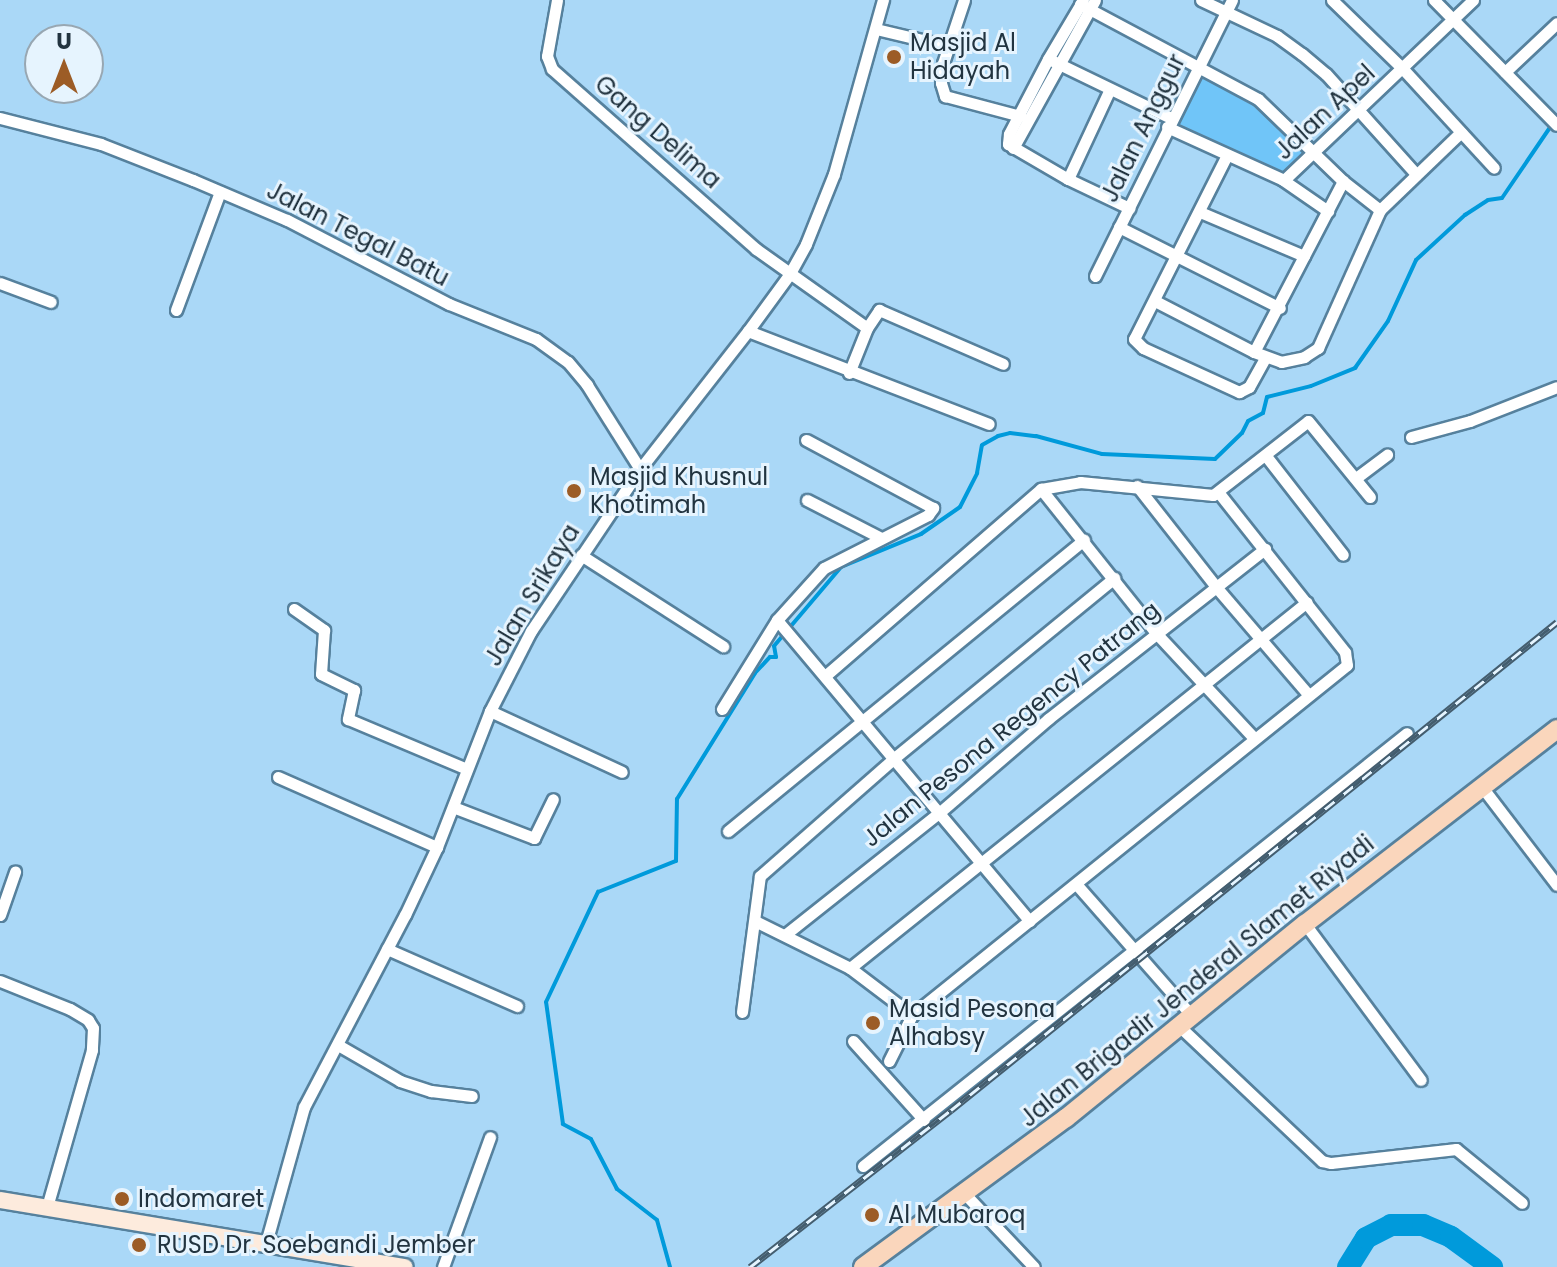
<!DOCTYPE html>
<style>
body{margin:0}
#map{position:relative;width:1557px;height:1267px;overflow:hidden;background:#aad8f7;font-family:Poppins,sans-serif}
div>[style]{position:absolute}
[style*='--x']{left:calc(var(--x)*1px);top:calc(var(--y)*1px);width:calc(var(--w)*1px);rotate:calc(var(--a)*1deg)}
.green>*{inset:0;background:#70c5f8}
.stream>*{height:4px;margin:-2px;padding:0 2px;transform-origin:2px;border-radius:2px;background:#009adb}
.river>*{height:22px;margin:-11px;padding:0 11px;transform-origin:11px;border-radius:11px;background:#009adb}
.roads{filter:drop-shadow(2px 0 #56819d) drop-shadow(-2px 0 #56819d) drop-shadow(0 2px #56819d) drop-shadow(0 -2px #56819d)}
.minor>*{height:11px;margin:-5.5px;padding:0 5.5px;transform-origin:5.5px;border-radius:5.5px;background:#fff}
.secondary>*{height:16px;margin:-8px;padding:0 8px;transform-origin:8px;border-radius:8px;background:#fdebdd}
.primary>*{height:18px;margin:-9px;padding:0 9px;transform-origin:9px;border-radius:9px;background:#fad6bc}
.rail>*{height:7px;margin-top:-3.5px;transform-origin:0;background:repeating-linear-gradient(90deg,#e6f4fe 0 12px,#445d6e 0 24px);box-sizing:border-box;border-block:2px solid #445d6e}
.dots>*{width:22px;height:22px;translate:-50% -50%;box-sizing:border-box;border:4px solid #e6f4fe;border-radius:50%}
span{translate:-50% -50%;white-space:nowrap;text-align:center;line-height:1.15;-webkit-text-stroke:6px #e6f4fe;paint-order:stroke}
.poi-label{font-size:24px;color:#223440}
.left{translate:0 -50%;text-align:left}
.street-label{font-size:24px;color:#223440}
.north{position:absolute;left:24px;top:24px;width:80px;height:80px;box-sizing:border-box;background:#e6f4fe;border:2px solid #98a7b2;border-radius:50%;rotate:0deg;font-size:22px;font-weight:700;line-height:32px;text-align:center;color:#223440}
.north::after{content:'';display:block;margin:auto;width:28px;height:36px;background:#9c5c26;clip-path:polygon(50% 0,100% 100%,50% 72%,0 100%)}
</style>
<div id="map">
<div class="green">
<i style="clip-path:polygon(1198px 66px,1259px 101px,1314px 152px,1282px 180px,1168px 127px)"></i>
</div>
<div class="stream">
<i style="--x:670;--y:1267;--w:49;--a:-105.5"></i>
<i style="--x:657;--y:1220;--w:51;--a:-142.2"></i>
<i style="--x:617;--y:1189;--w:56;--a:-117.5"></i>
<i style="--x:591;--y:1139;--w:32;--a:-152"></i>
<i style="--x:563;--y:1124;--w:123;--a:-97.9"></i>
<i style="--x:546;--y:1002;--w:122;--a:-64.7"></i>
<i style="--x:598;--y:892;--w:84;--a:-21.7"></i>
<i style="--x:676;--y:861;--w:62;--a:-89.1"></i>
<i style="--x:677;--y:799;--w:148;--a:-58.2"></i>
<i style="--x:755;--y:673;--w:22;--a:-47"></i>
<i style="--x:770;--y:657;--w:6;--a:0"></i>
<i style="--x:776;--y:657;--w:11;--a:-100"></i>
<i style="--x:774;--y:646;--w:104;--a:-49.7"></i>
<i style="--x:841;--y:567;--w:87;--a:-22.4"></i>
<i style="--x:921;--y:534;--w:47;--a:-34.7"></i>
<i style="--x:960;--y:507;--w:38;--a:-63"></i>
<i style="--x:977;--y:473;--w:28;--a:-80"></i>
<i style="--x:982;--y:445;--w:18;--a:-29"></i>
<i style="--x:998;--y:436;--w:12;--a:-14"></i>
<i style="--x:1010;--y:433;--w:26;--a:7"></i>
<i style="--x:1036;--y:436;--w:68;--a:15.3"></i>
<i style="--x:1102;--y:454;--w:113;--a:2.5"></i>
<i style="--x:1215;--y:459;--w:37;--a:-44"></i>
<i style="--x:1242;--y:433;--w:13;--a:-63"></i>
<i style="--x:1248;--y:421;--w:17;--a:-28"></i>
<i style="--x:1263;--y:413;--w:16;--a:-76"></i>
<i style="--x:1267;--y:397;--w:45;--a:-14"></i>
<i style="--x:1311;--y:386;--w:48;--a:-22.2"></i>
<i style="--x:1355;--y:368;--w:57;--a:-54.9"></i>
<i style="--x:1388;--y:321;--w:67;--a:-65.3"></i>
<i style="--x:1416;--y:260;--w:67;--a:-42.6"></i>
<i style="--x:1465;--y:215;--w:27;--a:-33"></i>
<i style="--x:1488;--y:200;--w:14;--a:-8"></i>
<i style="--x:1502;--y:198;--w:98;--a:-55.8"></i>
</div>
<div class="river">
<i style="--x:1348;--y:1267;--w:34;--a:-58"></i>
<i style="--x:1366;--y:1238;--w:28;--a:-27"></i>
<i style="--x:1391;--y:1225;--w:32;--a:0"></i>
<i style="--x:1423;--y:1225;--w:30;--a:23"></i>
<i style="--x:1451;--y:1237;--w:51;--a:36.2"></i>
</div>
<div class="roads">
<div class="minor">
<i style="--x:557;--y:0;--w:57;--a:100.1"></i>
<i style="--x:547;--y:56;--w:14;--a:69"></i>
<i style="--x:552;--y:69;--w:272;--a:41.4"></i>
<i style="--x:756;--y:249;--w:136;--a:35.4"></i>
<i style="--x:867;--y:328;--w:22;--a:-56"></i>
<i style="--x:879;--y:310;--w:135;--a:23.5"></i>
<i style="--x:964;--y:0;--w:66;--a:108.4"></i>
<i style="--x:943;--y:63;--w:20;--a:96"></i>
<i style="--x:941;--y:83;--w:14;--a:73"></i>
<i style="--x:945;--y:96;--w:78;--a:14.9"></i>
<i style="--x:1083;--y:0;--w:69;--a:120.7"></i>
<i style="--x:1048;--y:59;--w:85;--a:117.5"></i>
<i style="--x:1009;--y:134;--w:10;--a:96"></i>
<i style="--x:1008;--y:144;--w:69;--a:30.3"></i>
<i style="--x:1068;--y:179;--w:68;--a:25.4"></i>
<i style="--x:1201;--y:0;--w:84;--a:25.3"></i>
<i style="--x:1277;--y:36;--w:31;--a:36"></i>
<i style="--x:1302;--y:54;--w:31;--a:40"></i>
<i style="--x:1326;--y:74;--w:135;--a:48"></i>
<i style="--x:1332;--y:0;--w:99;--a:44.2"></i>
<i style="--x:1403;--y:69;--w:134;--a:47.4"></i>
<i style="--x:1434;--y:0;--w:175;--a:45.5"></i>
<i style="--x:1080;--y:4;--w:202;--a:28.1"></i>
<i style="--x:1258;--y:99;--w:118;--a:44"></i>
<i style="--x:1343;--y:181;--w:47;--a:38.1"></i>
<i style="--x:876;--y:29;--w:74;--a:13.3"></i>
<i style="--x:1053;--y:61;--w:131;--a:25.8"></i>
<i style="--x:1505;--y:72;--w:71;--a:-43.3"></i>
<i style="--x:0;--y:118;--w:104;--a:14.4"></i>
<i style="--x:101;--y:144;--w:99;--a:21.4"></i>
<i style="--x:193;--y:180;--w:102;--a:23.1"></i>
<i style="--x:287;--y:220;--w:182;--a:27.4"></i>
<i style="--x:449;--y:304;--w:94;--a:21.9"></i>
<i style="--x:536;--y:339;--w:39;--a:36"></i>
<i style="--x:568;--y:362;--w:30;--a:50"></i>
<i style="--x:587;--y:385;--w:99;--a:57.8"></i>
<i style="--x:1167;--y:127;--w:128;--a:24.4"></i>
<i style="--x:1284;--y:180;--w:261;--a:-43.6"></i>
<i style="--x:1013;--y:148;--w:169;--a:-61"></i>
<i style="--x:1227;--y:155;--w:206;--a:116.8"></i>
<i style="--x:1134;--y:339;--w:13;--a:45"></i>
<i style="--x:1143;--y:348;--w:106;--a:24.6"></i>
<i style="--x:1239;--y:392;--w:11;--a:-27"></i>
<i style="--x:1249;--y:387;--w:33;--a:-61"></i>
<i style="--x:1068;--y:179;--w:99;--a:-65"></i>
<i style="--x:1283;--y:180;--w:55;--a:34.6"></i>
<i style="--x:1200;--y:212;--w:113;--a:22.9"></i>
<i style="--x:1119;--y:227;--w:180;--a:26.7"></i>
<i style="--x:1095;--y:276;--w:308;--a:-63.6"></i>
<i style="--x:0;--y:283;--w:54;--a:20.4"></i>
<i style="--x:1155;--y:301;--w:111;--a:27.3"></i>
<i style="--x:1254;--y:352;--w:193;--a:-62.5"></i>
<i style="--x:176;--y:310;--w:126;--a:-69.6"></i>
<i style="--x:748;--y:331;--w:258;--a:21.1"></i>
<i style="--x:1254;--y:352;--w:29;--a:20"></i>
<i style="--x:1281;--y:362;--w:24;--a:-12"></i>
<i style="--x:1304;--y:357;--w:17;--a:-33"></i>
<i style="--x:1318;--y:348;--w:151;--a:-65.8"></i>
<i style="--x:1380;--y:210;--w:112;--a:-43.9"></i>
<i style="--x:849;--y:373;--w:48;--a:-68.2"></i>
<i style="--x:1411;--y:437;--w:61;--a:-15.2"></i>
<i style="--x:1470;--y:421;--w:93;--a:-21.3"></i>
<i style="--x:1266;--y:456;--w:125;--a:52.1"></i>
<i style="--x:1356;--y:478;--w:39;--a:-37"></i>
<i style="--x:1137;--y:486;--w:130;--a:51.9"></i>
<i style="--x:1217;--y:588;--w:140;--a:49.4"></i>
<i style="--x:1041;--y:489;--w:40;--a:-10"></i>
<i style="--x:1080;--y:482;--w:134;--a:5.6"></i>
<i style="--x:1213;--y:495;--w:120;--a:-37.9"></i>
<i style="--x:1308;--y:421;--w:98;--a:50.8"></i>
<i style="--x:807;--y:500;--w:83;--a:27.2"></i>
<i style="--x:581;--y:555;--w:169;--a:32.7"></i>
<i style="--x:294;--y:609;--w:37;--a:35"></i>
<i style="--x:324;--y:630;--w:44;--a:93.9"></i>
<i style="--x:321;--y:674;--w:37;--a:26"></i>
<i style="--x:354;--y:690;--w:30;--a:102"></i>
<i style="--x:348;--y:719;--w:129;--a:22.8"></i>
<i style="--x:777;--y:620;--w:393;--a:50"></i>
<i style="--x:825;--y:676;--w:286;--a:-40.9"></i>
<i style="--x:1041;--y:489;--w:184;--a:51.4"></i>
<i style="--x:1156;--y:633;--w:142;--a:47"></i>
<i style="--x:722;--y:709;--w:105;--a:-58.3"></i>
<i style="--x:777;--y:620;--w:70;--a:-47.9"></i>
<i style="--x:824;--y:568;--w:117;--a:-27"></i>
<i style="--x:928;--y:515;--w:9;--a:-54"></i>
<i style="--x:933;--y:508;--w:144;--a:-151.8"></i>
<i style="--x:490;--y:711;--w:145;--a:24.8"></i>
<i style="--x:278;--y:777;--w:174;--a:23.8"></i>
<i style="--x:1482;--y:787;--w:123;--a:52.6"></i>
<i style="--x:453;--y:807;--w:87;--a:20.9"></i>
<i style="--x:534;--y:838;--w:43;--a:-64"></i>
<i style="--x:728;--y:831;--w:460;--a:-39.3"></i>
<i style="--x:1077;--y:885;--w:174;--a:48.7"></i>
<i style="--x:0;--y:915;--w:46;--a:-70.8"></i>
<i style="--x:755;--y:921;--w:106;--a:26.3"></i>
<i style="--x:850;--y:968;--w:78;--a:37.2"></i>
<i style="--x:1305;--y:924;--w:194;--a:53.4"></i>
<i style="--x:786;--y:934;--w:196;--a:-38.4"></i>
<i style="--x:940;--y:812;--w:143;--a:-40.7"></i>
<i style="--x:1048;--y:719;--w:276;--a:-38.1"></i>
<i style="--x:387;--y:949;--w:142;--a:23.7"></i>
<i style="--x:850;--y:968;--w:585;--a:-38.69"></i>
<i style="--x:0;--y:981;--w:75;--a:21.8"></i>
<i style="--x:70;--y:1009;--w:21;--a:31"></i>
<i style="--x:88;--y:1020;--w:9;--a:58"></i>
<i style="--x:93;--y:1028;--w:22;--a:93"></i>
<i style="--x:92;--y:1050;--w:163;--a:106"></i>
<i style="--x:742;--y:1012;--w:137;--a:-82.5"></i>
<i style="--x:760;--y:876;--w:177;--a:-41.3"></i>
<i style="--x:893;--y:759;--w:286;--a:-39.3"></i>
<i style="--x:1179;--y:1026;--w:197;--a:43.4"></i>
<i style="--x:1322;--y:1161;--w:9;--a:13"></i>
<i style="--x:1331;--y:1163;--w:126;--a:-6.4"></i>
<i style="--x:1456;--y:1149;--w:85;--a:39.3"></i>
<i style="--x:853;--y:1041;--w:106;--a:48.1"></i>
<i style="--x:338;--y:1045;--w:72;--a:30.1"></i>
<i style="--x:400;--y:1081;--w:33;--a:18"></i>
<i style="--x:431;--y:1091;--w:41;--a:7"></i>
<i style="--x:889;--y:1061;--w:51;--a:-63.4"></i>
<i style="--x:912;--y:1015;--w:558;--a:-38.82"></i>
<i style="--x:1347;--y:665;--w:13;--a:-99"></i>
<i style="--x:1345;--y:652;--w:203;--a:-128.4"></i>
<i style="--x:863;--y:1166;--w:695;--a:-38.52"></i>
<i style="--x:965;--y:1194;--w:100;--a:46.6"></i>
<i style="--x:266;--y:1243;--w:141;--a:-74.4"></i>
<i style="--x:304;--y:1107;--w:217;--a:-62.3"></i>
<i style="--x:405;--y:915;--w:75;--a:-64.8"></i>
<i style="--x:437;--y:847;--w:146;--a:-68.7"></i>
<i style="--x:490;--y:711;--w:90;--a:-62.9"></i>
<i style="--x:531;--y:631;--w:195;--a:-56.1"></i>
<i style="--x:640;--y:469;--w:175;--a:-52"></i>
<i style="--x:748;--y:331;--w:69;--a:-53.8"></i>
<i style="--x:789;--y:275;--w:35;--a:-61"></i>
<i style="--x:806;--y:244;--w:75;--a:-68.2"></i>
<i style="--x:834;--y:174;--w:181;--a:-74.3"></i>
<i style="--x:443;--y:1267;--w:138;--a:-70.1"></i>
</div>
<div class="secondary">
<i style="--x:0;--y:1200;--w:410;--a:9.4"></i>
</div>
<div class="primary">
<i style="--x:863;--y:1267;--w:252;--a:-36.3"></i>
<i style="--x:1066;--y:1118;--w:308;--a:-39.1"></i>
<i style="--x:1305;--y:924;--w:319;--a:-37.7"></i>
</div>
</div>
<div class="rail">
<i style="--x:750;--y:1267;--w:255;--a:-38"></i>
<i style="--x:951;--y:1110;--w:778;--a:-38.84"></i>
</div>
<div class="dots">
<i style="left:894px;top:57px;background:#9c5c26"></i>
<i style="left:574px;top:491px;background:#9c5c26"></i>
<i style="left:873px;top:1023px;background:#9c5c26"></i>
<i style="left:122px;top:1199px;background:#9c5c26"></i>
<i style="left:872px;top:1215px;background:#9c5c26"></i>
<i style="left:139px;top:1245px;background:#9c5c26"></i>
</div>
<div class="poi-label">
<span class="left" style="left:910px;top:57px">Masjid Al<br>Hidayah</span>
<span class="left" style="left:590px;top:491px">Masjid Khusnul<br>Khotimah</span>
<span class="left" style="left:889px;top:1023px">Masid Pesona<br>Alhabsy</span>
<span class="left" style="left:138px;top:1199px">Indomaret</span>
<span class="left" style="left:888px;top:1215px">Al Mubaroq</span>
<span class="left" style="left:157px;top:1245px">RUSD Dr. Soebandi Jember</span>
</div>
<div class="street-label">
<span style="left:1325px;top:112px;rotate:-43deg">Jalan Apel</span>
<span style="left:1143px;top:128px;rotate:-64deg">Jalan Anggur</span>
<span style="left:658px;top:132px;rotate:41deg">Gang Delima</span>
<span style="left:358px;top:234px;rotate:27deg">Jalan Tegal Batu</span>
<span style="left:532px;top:595px;rotate:-59deg">Jalan Srikaya</span>
<span style="left:1011px;top:724px;rotate:-39deg">Jalan Pesona Regency Patrang</span>
<span style="left:1197px;top:981px;rotate:-39deg">Jalan Brigadir Jenderal Slamet Riyadi</span>
</div>
<div class="north">U</div>
</div>
